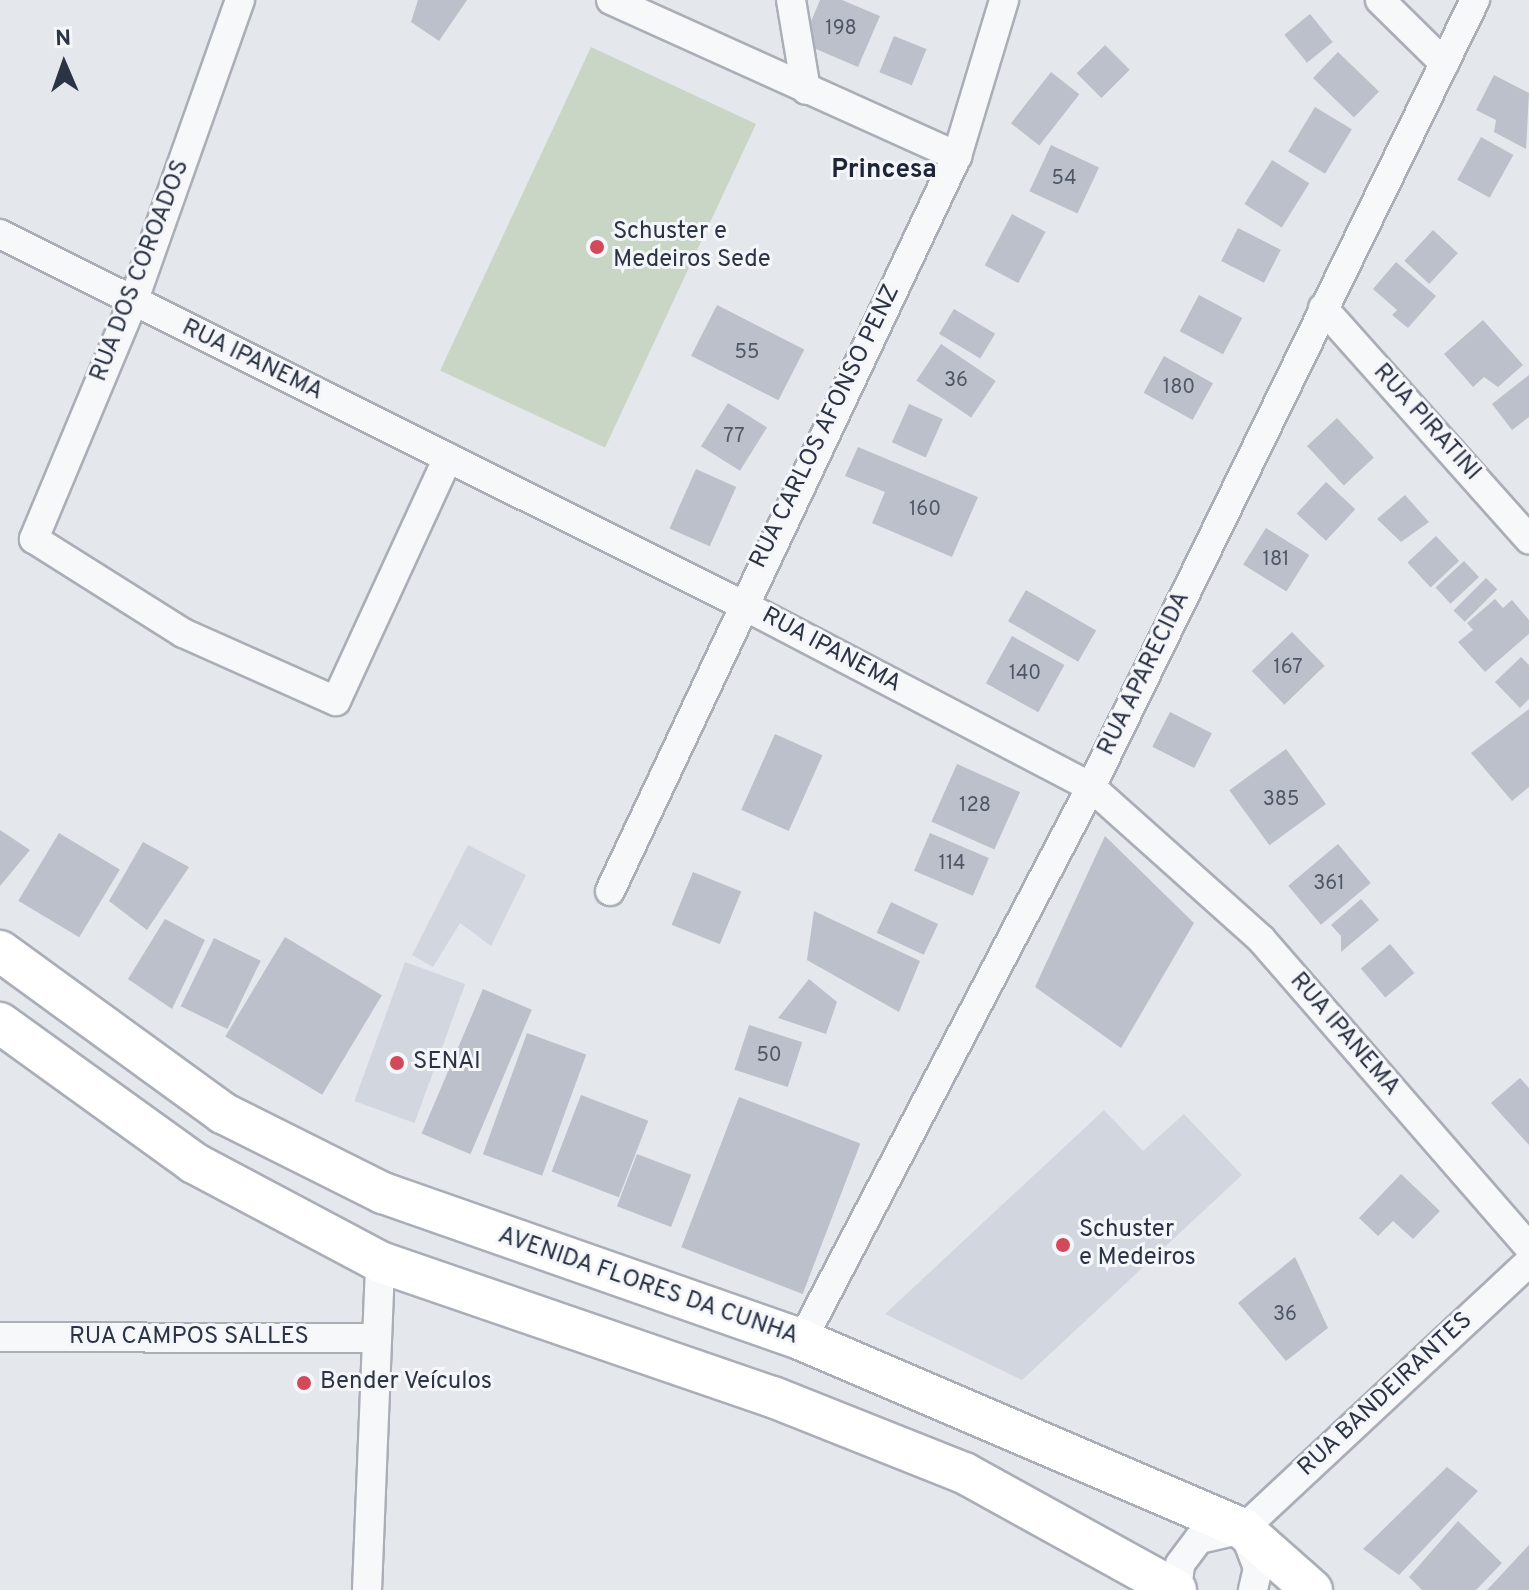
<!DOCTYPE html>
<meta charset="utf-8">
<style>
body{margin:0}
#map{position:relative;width:1529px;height:1590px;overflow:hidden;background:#e4e7ec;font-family:Overpass,sans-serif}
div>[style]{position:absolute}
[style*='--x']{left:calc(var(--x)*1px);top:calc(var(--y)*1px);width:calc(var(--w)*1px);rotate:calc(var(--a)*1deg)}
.built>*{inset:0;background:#d2d6de;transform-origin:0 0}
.green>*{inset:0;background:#c9d6c5;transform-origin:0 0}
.building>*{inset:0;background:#bbc0ca;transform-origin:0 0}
.roads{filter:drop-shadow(2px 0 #a9aeb7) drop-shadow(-2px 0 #a9aeb7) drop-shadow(0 2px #a9aeb7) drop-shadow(0 -2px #a9aeb7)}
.street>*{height:28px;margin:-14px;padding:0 14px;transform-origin:14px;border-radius:14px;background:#f7f8fa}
.secondary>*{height:40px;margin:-20px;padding:0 20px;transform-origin:20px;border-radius:20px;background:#fff}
.dots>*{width:22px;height:22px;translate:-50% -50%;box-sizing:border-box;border:4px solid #f4f6f9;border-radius:50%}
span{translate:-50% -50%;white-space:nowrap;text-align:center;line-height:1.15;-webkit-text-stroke:6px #f4f6f9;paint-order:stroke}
.number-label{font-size:20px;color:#4f5766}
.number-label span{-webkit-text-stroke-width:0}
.poi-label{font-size:24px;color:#2b3445}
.left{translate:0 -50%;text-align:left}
.street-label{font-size:24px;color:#2b3445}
.neighbourhood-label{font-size:26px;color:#1d2536;font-weight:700}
.north{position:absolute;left:24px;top:24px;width:80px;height:80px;-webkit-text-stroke:6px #f4f6f9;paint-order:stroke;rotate:358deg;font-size:22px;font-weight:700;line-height:32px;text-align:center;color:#2b3445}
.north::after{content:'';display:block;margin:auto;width:28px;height:36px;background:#2b3445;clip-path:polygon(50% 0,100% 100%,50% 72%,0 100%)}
</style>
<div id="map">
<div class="built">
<i style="clip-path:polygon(468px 845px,526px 875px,491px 946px,460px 923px,433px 967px,412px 955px)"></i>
<i style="left:405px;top:962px;width:64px;height:148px;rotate:20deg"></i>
<i style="clip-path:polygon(1104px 1110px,1143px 1151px,1184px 1114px,1242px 1175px,1022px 1380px,885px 1314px)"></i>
</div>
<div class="green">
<i style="left:591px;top:47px;width:182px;height:357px;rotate:25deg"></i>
</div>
<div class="building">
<i style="clip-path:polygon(418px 0,467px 0,439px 41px,411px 22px)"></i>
<i style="clip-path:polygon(820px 0,842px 0,880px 16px,858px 67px,802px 43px)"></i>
<i style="left:1310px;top:14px;width:36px;height:33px;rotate:51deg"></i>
<i style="left:894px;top:36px;width:35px;height:39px;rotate:22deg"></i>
<i style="left:1105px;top:45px;width:35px;height:40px;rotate:45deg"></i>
<i style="left:1338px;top:52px;width:57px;height:36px;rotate:44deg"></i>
<i style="left:1051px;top:72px;width:36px;height:65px;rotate:38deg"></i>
<i style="clip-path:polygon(1494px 75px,1529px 93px,1526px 149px,1494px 132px,1496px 120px,1476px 110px)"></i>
<i style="left:1315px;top:107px;width:43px;height:52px;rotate:31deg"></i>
<i style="left:1481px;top:137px;width:37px;height:49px;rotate:29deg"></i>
<i style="left:1051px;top:145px;width:53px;height:51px;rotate:25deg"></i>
<i style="left:1272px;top:160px;width:44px;height:52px;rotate:32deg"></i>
<i style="left:1012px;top:214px;width:38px;height:58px;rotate:28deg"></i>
<i style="left:1238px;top:228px;width:48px;height:37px;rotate:27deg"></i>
<i style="left:1433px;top:230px;width:34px;height:42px;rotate:43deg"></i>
<i style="clip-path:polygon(1396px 262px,1436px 296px,1408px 328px,1392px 315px,1397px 310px,1373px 289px)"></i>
<i style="left:1199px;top:295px;width:49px;height:41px;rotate:28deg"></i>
<i style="left:717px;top:305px;width:98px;height:57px;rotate:27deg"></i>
<i style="left:954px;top:309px;width:48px;height:29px;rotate:31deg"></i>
<i style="clip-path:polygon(1483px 320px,1523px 365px,1498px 387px,1484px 377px,1473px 387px,1444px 354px)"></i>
<i style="left:941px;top:344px;width:66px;height:44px;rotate:34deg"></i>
<i style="left:1164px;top:356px;width:56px;height:42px;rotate:29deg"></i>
<i style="clip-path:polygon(1529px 375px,1529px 417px,1512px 430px,1492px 404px)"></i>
<i style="left:728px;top:403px;width:46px;height:51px;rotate:32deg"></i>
<i style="left:909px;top:404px;width:37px;height:42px;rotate:24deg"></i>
<i style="left:1337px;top:418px;width:54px;height:41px;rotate:47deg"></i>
<i style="clip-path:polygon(858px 447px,978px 497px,952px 557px,872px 523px,885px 492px,845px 476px)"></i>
<i style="left:696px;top:469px;width:44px;height:65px;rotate:24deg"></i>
<i style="left:1326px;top:482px;width:40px;height:43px;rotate:43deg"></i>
<i style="clip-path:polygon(1405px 495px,1429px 522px,1401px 542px,1377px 519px)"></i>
<i style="left:1266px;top:528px;width:51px;height:43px;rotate:32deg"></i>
<i style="left:1436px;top:536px;width:34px;height:39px;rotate:47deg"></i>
<i style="left:1464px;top:561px;width:22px;height:39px;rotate:47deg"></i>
<i style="left:1486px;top:578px;width:16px;height:46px;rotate:45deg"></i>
<i style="left:1026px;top:590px;width:81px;height:36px;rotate:30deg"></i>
<i style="clip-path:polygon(1495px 599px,1503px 608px,1512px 600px,1529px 620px,1529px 634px,1485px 672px,1458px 642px,1473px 630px,1467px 623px)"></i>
<i style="left:1292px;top:632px;width:47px;height:56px;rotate:46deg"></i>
<i style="left:1012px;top:636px;width:60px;height:54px;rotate:29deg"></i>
<i style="clip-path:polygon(1521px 657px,1529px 665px,1529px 699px,1520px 708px,1495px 682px)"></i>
<i style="clip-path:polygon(1529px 709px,1529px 787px,1512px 801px,1471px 753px)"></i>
<i style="left:1170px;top:712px;width:47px;height:39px;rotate:27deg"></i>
<i style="left:775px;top:734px;width:52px;height:83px;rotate:24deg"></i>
<i style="left:1286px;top:749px;width:68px;height:70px;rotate:54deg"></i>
<i style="left:957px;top:764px;width:69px;height:63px;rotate:24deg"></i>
<i style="clip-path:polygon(0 830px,30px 850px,0 886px)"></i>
<i style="left:59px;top:833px;width:71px;height:79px;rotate:31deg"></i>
<i style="left:930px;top:833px;width:64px;height:41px;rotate:23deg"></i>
<i style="clip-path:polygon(1105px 836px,1194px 923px,1121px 1048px,1035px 987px)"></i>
<i style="clip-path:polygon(143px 842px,189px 867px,147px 930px,109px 901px)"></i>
<i style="left:1338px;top:844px;width:51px;height:65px;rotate:50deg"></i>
<i style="left:693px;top:872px;width:52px;height:57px;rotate:22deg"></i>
<i style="clip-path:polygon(1361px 899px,1379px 920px,1341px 952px,1341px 936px,1331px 925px)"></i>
<i style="left:891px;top:902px;width:52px;height:34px;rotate:25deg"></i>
<i style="clip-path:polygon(814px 911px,920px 961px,899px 1012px,807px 960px)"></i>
<i style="clip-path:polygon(165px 919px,205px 940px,172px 1009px,128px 979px)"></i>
<i style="left:285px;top:937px;width:113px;height:116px;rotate:31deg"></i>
<i style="left:214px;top:938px;width:52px;height:76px;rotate:26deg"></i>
<i style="left:1390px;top:944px;width:38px;height:38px;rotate:50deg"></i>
<i style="clip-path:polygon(809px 979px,837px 1002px,826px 1034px,778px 1018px)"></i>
<i style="left:483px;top:989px;width:53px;height:157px;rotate:23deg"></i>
<i style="left:749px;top:1025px;width:56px;height:47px;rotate:18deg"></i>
<i style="left:527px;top:1033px;width:63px;height:129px;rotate:20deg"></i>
<i style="clip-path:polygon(1520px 1078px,1529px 1088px,1529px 1145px,1491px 1103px)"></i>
<i style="left:581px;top:1095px;width:72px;height:82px;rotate:21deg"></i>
<i style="left:739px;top:1097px;width:130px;height:161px;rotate:21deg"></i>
<i style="left:637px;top:1154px;width:58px;height:56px;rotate:21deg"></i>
<i style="clip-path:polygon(1401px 1174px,1440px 1211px,1413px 1239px,1393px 1221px,1378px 1236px,1359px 1218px)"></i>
<i style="clip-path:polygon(1295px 1257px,1328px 1328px,1286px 1361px,1238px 1303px)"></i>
<i style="clip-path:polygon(1447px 1467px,1478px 1491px,1399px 1575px,1363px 1549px)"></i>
<i style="clip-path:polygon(1458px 1521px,1502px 1563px,1476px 1590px,1422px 1590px,1409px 1577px)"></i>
<i style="clip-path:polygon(1529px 1545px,1529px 1590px,1487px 1590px)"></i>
</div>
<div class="roads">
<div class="street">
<i style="--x:240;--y:0;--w:320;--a:109.5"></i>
<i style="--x:133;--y:302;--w:257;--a:112.7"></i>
<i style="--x:34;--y:539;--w:176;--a:32.2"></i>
<i style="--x:183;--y:633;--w:167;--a:24"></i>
<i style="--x:336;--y:701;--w:268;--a:-65.3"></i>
<i style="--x:611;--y:0;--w:380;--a:24.3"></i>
<i style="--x:791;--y:0;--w:91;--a:80.5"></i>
<i style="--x:1380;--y:0;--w:90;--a:44.5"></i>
<i style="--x:0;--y:234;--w:828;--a:26.53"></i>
<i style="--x:741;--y:604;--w:395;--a:27.6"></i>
<i style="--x:1091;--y:787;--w:228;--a:41.8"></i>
<i style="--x:1261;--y:939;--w:408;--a:49"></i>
<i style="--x:1323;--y:308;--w:310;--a:48.3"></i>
<i style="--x:610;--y:891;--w:813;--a:-64.73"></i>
<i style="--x:957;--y:156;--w:163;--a:-73.2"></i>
<i style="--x:0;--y:1337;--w:377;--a:0.2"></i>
<i style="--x:802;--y:1340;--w:624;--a:-62.41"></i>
<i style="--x:1091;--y:787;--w:876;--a:-63.99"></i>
<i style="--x:1243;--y:1529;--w:391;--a:-43"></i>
<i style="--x:1245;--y:1534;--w:36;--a:69"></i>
<i style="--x:1258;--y:1568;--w:23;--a:103"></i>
<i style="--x:367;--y:1590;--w:328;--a:-87.7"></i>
<i style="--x:1177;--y:1590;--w:26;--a:-83"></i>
<i style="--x:1180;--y:1564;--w:31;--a:-53"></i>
<i style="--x:1199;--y:1539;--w:45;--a:-12.8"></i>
</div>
<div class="secondary">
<i style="--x:0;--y:951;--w:276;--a:36"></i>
<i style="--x:223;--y:1113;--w:179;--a:26.6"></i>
<i style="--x:383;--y:1193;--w:444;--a:19.3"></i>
<i style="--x:802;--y:1340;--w:480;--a:23.2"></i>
<i style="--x:1243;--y:1529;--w:92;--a:41.5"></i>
<i style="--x:0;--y:1023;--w:239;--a:35.8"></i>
<i style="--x:194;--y:1163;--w:211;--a:28"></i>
<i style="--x:380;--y:1262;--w:416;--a:19"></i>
<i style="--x:773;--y:1397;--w:206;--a:21.7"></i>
<i style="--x:964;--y:1473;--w:242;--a:28.9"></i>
</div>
</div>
<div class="dots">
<i style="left:597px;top:247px;background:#d1495b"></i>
<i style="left:397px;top:1063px;background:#d1495b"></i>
<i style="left:1063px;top:1245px;background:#d1495b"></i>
<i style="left:304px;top:1383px;background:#d1495b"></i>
</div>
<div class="number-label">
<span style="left:841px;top:29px">198</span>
<span style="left:1064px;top:179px">54</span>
<span style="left:747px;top:353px">55</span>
<span style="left:956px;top:381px">36</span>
<span style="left:1179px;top:388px">180</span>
<span style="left:734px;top:437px">77</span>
<span style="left:925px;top:510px">160</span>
<span style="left:1276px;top:560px">181</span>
<span style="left:1288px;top:668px">167</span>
<span style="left:1025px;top:674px">140</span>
<span style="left:1281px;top:800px">385</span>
<span style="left:975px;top:806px">128</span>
<span style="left:952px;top:864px">114</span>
<span style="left:1329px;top:884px">361</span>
<span style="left:769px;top:1056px">50</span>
<span style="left:1285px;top:1315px">36</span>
</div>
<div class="poi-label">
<span class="left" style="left:613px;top:247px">Schuster e<br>Medeiros Sede</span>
<span class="left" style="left:413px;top:1063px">SENAI</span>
<span class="left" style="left:1079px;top:1245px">Schuster<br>e Medeiros</span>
<span class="left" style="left:320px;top:1383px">Bender Veículos</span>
</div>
<div class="street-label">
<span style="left:141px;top:271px;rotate:-69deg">RUA DOS COROADOS</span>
<span style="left:252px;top:361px;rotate:26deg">RUA IPANEMA</span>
<span style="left:1426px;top:423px;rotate:48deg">RUA PIRATINI</span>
<span style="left:826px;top:427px;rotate:-64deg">RUA CARLOS AFONSO PENZ</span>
<span style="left:831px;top:651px;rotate:28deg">RUA IPANEMA</span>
<span style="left:1145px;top:674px;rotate:-64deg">RUA APARECIDA</span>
<span style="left:1344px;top:1035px;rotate:49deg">RUA IPANEMA</span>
<span style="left:648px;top:1287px;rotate:19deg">AVENIDA FLORES DA CUNHA</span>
<span style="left:189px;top:1338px">RUA CAMPOS SALLES</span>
<span style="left:1386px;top:1395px;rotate:-43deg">RUA BANDEIRANTES</span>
</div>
<div class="neighbourhood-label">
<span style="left:884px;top:171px">Princesa</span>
</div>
<div class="north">N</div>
</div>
